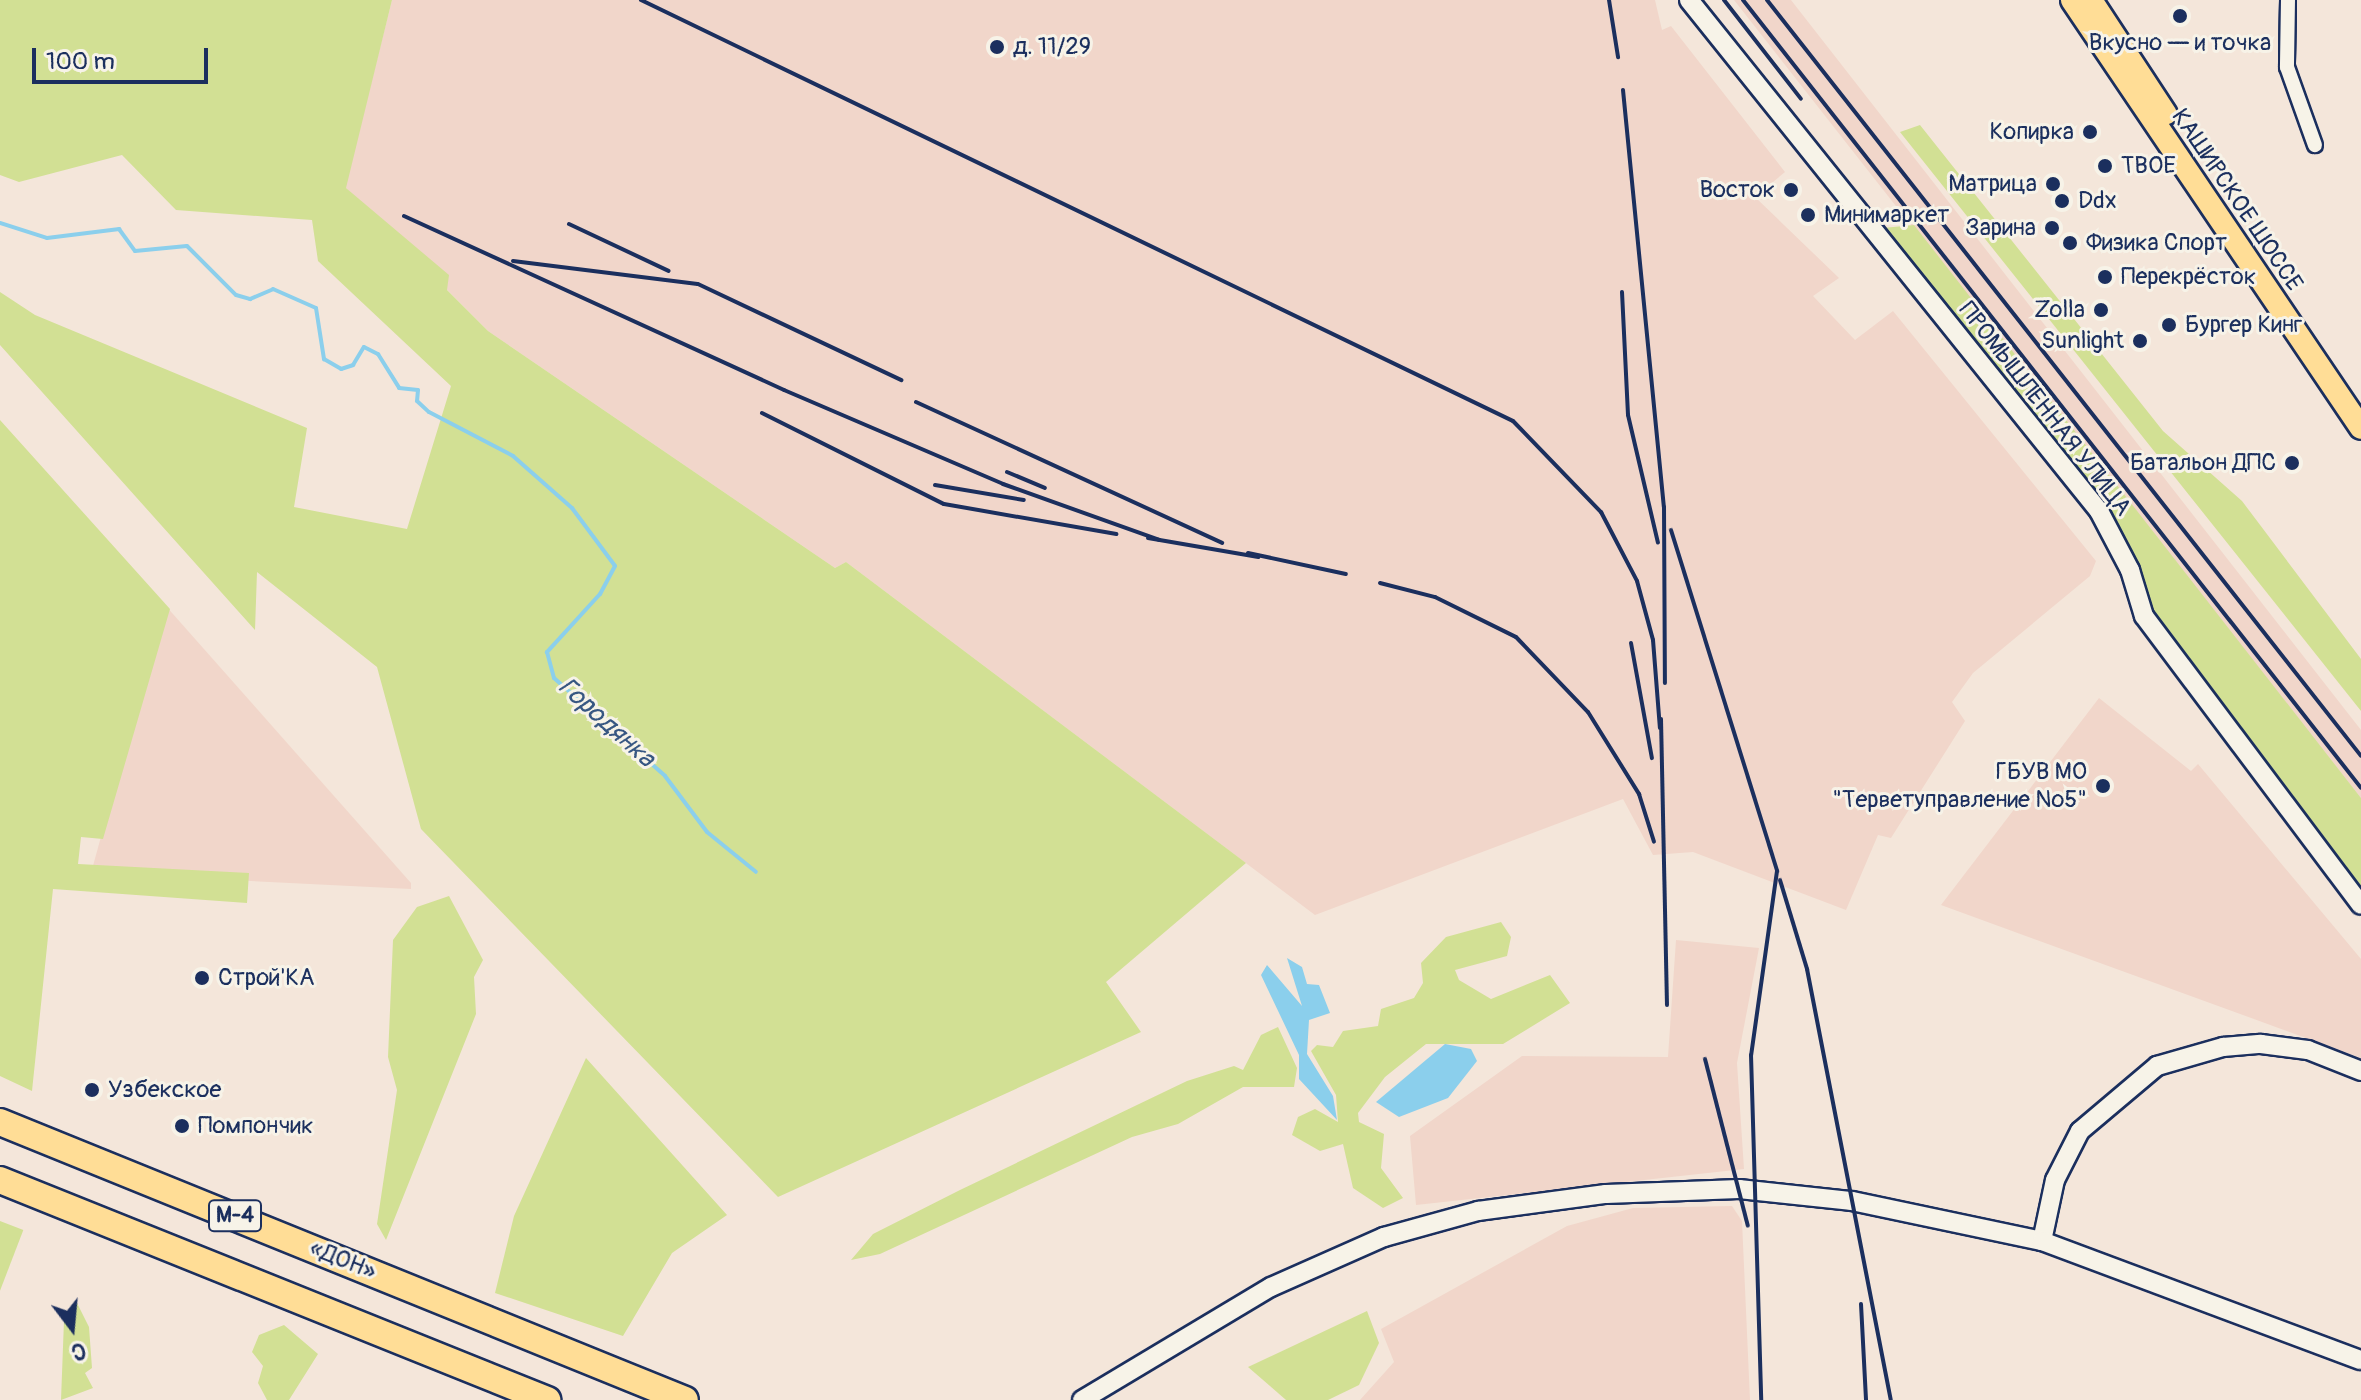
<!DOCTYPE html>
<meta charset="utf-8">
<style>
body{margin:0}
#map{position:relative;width:2361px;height:1400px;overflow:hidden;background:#f4e6da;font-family:Pangolin,sans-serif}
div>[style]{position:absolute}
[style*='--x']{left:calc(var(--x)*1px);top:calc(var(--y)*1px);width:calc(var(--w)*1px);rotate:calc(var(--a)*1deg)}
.built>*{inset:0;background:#f1d6ca}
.green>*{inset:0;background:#d2e094;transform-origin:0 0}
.water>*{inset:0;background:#8bcfec}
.stream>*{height:4px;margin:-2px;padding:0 2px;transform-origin:2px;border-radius:2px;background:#8bcfec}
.roads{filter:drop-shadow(2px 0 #1b2f5e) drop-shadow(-2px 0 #1b2f5e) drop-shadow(0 2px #1b2f5e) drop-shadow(0 -2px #1b2f5e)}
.minor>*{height:14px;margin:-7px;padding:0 7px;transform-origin:7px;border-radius:7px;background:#f7f3e8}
.tertiary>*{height:18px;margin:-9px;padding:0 9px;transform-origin:9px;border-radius:9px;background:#f7f3e8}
.primary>*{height:22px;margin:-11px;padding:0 11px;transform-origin:11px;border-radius:11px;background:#ffdd96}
.motorway>*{height:26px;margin:-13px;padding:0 13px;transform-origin:13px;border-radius:13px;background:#ffdd96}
.rail>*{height:4px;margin:-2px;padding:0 2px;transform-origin:2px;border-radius:2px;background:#1b2f5e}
.dots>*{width:22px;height:22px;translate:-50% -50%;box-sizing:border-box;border:4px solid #f7f3e8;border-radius:50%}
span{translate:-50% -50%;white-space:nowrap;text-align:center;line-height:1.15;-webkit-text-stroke:6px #f7f3e8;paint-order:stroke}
.shield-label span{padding:2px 6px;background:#f7f3e8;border:2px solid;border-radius:6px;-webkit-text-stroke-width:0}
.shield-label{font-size:22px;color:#1b2f5e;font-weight:700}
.poi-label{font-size:24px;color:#1b2f5e}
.left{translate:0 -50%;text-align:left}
.right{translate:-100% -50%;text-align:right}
.street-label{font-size:24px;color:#1b2f5e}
.water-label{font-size:26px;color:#375782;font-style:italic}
.north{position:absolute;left:32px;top:1288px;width:80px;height:80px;-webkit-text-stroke:6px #f7f3e8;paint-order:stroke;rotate:164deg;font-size:22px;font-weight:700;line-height:32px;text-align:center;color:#1b2f5e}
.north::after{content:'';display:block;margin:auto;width:28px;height:36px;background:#1b2f5e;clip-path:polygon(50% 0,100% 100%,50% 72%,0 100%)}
.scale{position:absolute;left:32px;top:48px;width:176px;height:36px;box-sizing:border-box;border:4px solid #1b2f5e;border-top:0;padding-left:10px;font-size:24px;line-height:28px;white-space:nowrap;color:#1b2f5e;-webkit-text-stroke:6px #f7f3e8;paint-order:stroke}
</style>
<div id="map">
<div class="built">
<i style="clip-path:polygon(392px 0,1655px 0,1662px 30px,1671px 26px,1785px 172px,1755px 197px,1839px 278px,1813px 296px,1855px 340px,1893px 311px,2096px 561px,2090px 576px,1973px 673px,1952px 702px,1965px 721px,1891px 838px,1878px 835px,1846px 910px,1693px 852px,1653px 855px,1623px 799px,1315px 915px,846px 562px,835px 568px,488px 331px,345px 187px)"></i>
<i style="clip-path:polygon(1734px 0,1791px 0,2361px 730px,2361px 798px)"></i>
<i style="clip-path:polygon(165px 605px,411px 883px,411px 889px,91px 873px)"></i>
<i style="clip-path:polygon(2099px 698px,2191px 771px,2198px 764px,2361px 959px,2361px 1058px,1941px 905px)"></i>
<i style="clip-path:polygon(1676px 940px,1759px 948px,1737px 1063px,1744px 1169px,1416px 1205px,1410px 1136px,1522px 1056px,1668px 1057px)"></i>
<i style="clip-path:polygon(1732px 1206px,1742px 1221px,1750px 1400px,1360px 1400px,1394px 1362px,1381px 1329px,1567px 1226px,1633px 1208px)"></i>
</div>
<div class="green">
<i style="clip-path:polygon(0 0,392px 0,346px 188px,449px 275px,447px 290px,488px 331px,835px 568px,846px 562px,1246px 863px,1106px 982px,1141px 1032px,778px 1197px,421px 829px,377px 667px,257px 572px,255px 630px,0 345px,0 292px,35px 315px,307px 428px,294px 507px,407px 529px,451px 386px,318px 261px,312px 220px,176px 210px,122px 155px,19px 182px,0 175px)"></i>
<i style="clip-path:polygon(1920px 125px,2163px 431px,2242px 501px,2361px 659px,2361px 711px,1900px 132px)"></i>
<i style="clip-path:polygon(1914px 225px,2361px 798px,2361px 892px,2150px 613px,2121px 549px,1883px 228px)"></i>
<i style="clip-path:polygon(0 420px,170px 609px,103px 839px,81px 837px,78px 864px,249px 873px,247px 903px,53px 889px,32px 1091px,0 1076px)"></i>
<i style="clip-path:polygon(449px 896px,483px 960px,474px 977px,476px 1014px,386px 1240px,377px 1224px,397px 1090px,388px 1057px,393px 940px,417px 907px)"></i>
<i style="clip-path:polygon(1501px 922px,1511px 937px,1507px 956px,1455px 970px,1459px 980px,1491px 999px,1550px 975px,1570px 1003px,1503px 1044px,1426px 1044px,1385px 1077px,1358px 1113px,1359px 1122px,1384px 1134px,1381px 1168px,1403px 1198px,1383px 1208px,1353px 1188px,1343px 1144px,1320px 1151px,1292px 1135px,1298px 1117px,1315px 1109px,1338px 1122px,1336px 1095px,1311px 1051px,1317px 1045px,1333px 1047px,1343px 1031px,1378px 1026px,1381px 1009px,1414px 998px,1423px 983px,1421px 963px,1446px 937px)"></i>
<i style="clip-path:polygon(1278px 1027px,1297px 1068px,1294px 1087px,1243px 1087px,1178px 1124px,1132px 1137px,880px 1254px,851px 1260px,873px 1234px,960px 1190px,1187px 1081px,1234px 1066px,1243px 1070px,1261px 1035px)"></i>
<i style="clip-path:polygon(586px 1058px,727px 1215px,672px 1253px,623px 1336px,495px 1293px,514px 1216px)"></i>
<i style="left:0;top:1221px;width:25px;height:179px;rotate:21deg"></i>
<i style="clip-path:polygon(77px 1303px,89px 1327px,92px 1368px,85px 1373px,93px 1388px,61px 1400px,64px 1320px)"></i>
<i style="clip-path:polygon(1367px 1311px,1379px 1343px,1359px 1385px,1328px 1400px,1286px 1400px,1248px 1367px)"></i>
<i style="clip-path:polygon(284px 1325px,318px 1354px,289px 1400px,267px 1400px,258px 1383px,263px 1366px,252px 1352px,259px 1335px)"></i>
</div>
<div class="water">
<i style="clip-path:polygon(1287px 958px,1302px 967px,1307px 984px,1319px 985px,1330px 1013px,1309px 1020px,1307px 1054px,1333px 1096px,1337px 1120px,1299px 1079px,1299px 1055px,1261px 975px,1267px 965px,1302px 1006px)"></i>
<i style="clip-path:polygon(1445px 1044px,1471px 1049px,1477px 1061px,1448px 1098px,1399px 1117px,1376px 1102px)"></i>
</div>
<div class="stream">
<i style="--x:0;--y:223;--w:49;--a:17.7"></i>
<i style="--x:47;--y:238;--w:73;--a:-7.1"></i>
<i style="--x:119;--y:229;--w:27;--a:54"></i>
<i style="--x:135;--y:251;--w:52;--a:-5.5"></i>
<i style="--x:187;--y:246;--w:69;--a:45"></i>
<i style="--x:236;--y:295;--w:15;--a:16"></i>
<i style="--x:250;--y:299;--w:25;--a:-23"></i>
<i style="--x:273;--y:289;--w:47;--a:23.8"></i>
<i style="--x:316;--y:308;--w:52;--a:81.1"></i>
<i style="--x:324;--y:359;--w:20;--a:30"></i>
<i style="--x:341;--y:369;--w:13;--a:-18"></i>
<i style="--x:353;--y:365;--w:21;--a:-59"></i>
<i style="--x:364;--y:347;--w:16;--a:27"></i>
<i style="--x:378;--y:354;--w:40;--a:58"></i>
<i style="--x:399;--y:388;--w:19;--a:6"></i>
<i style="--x:418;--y:390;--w:11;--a:95"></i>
<i style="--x:417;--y:401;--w:16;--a:43"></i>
<i style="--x:429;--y:412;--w:95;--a:27.6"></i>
<i style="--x:513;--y:456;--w:79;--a:41.4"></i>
<i style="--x:572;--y:508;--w:72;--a:53.4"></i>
<i style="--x:615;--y:566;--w:32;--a:118"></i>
<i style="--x:600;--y:594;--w:79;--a:132.4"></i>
<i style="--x:547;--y:652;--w:27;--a:75"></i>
<i style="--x:554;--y:678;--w:148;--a:41.4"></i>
<i style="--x:665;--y:776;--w:70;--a:53.1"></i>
<i style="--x:707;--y:832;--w:63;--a:39.2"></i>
</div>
<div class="roads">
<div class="minor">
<i style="--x:2288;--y:0;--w:67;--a:90.9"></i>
<i style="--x:2287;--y:67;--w:83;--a:70.3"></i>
</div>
<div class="tertiary">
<i style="--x:1689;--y:0;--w:655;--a:51.26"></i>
<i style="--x:2099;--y:511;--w:67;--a:62.3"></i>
<i style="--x:2130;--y:570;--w:48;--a:73.1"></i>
<i style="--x:2144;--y:616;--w:361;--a:53.1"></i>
<i style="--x:2042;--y:1241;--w:62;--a:-78"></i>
<i style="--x:2055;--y:1180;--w:55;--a:-63"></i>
<i style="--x:2080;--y:1131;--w:101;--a:-40.2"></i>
<i style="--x:2157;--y:1066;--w:69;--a:-16.1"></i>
<i style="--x:2223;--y:1047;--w:38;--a:-5"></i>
<i style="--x:2261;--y:1044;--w:47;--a:7.3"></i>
<i style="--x:2308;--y:1050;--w:57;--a:21.6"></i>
<i style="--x:1082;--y:1400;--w:220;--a:-30.9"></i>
<i style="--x:1271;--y:1287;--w:124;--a:-23.9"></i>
<i style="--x:1384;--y:1237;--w:98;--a:-15.5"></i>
<i style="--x:1478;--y:1211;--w:129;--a:-7.6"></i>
<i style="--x:1606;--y:1194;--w:133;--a:-2.2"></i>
<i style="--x:1739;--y:1189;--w:114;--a:6.1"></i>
<i style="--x:1852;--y:1201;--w:194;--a:11.9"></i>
<i style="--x:2042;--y:1241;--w:340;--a:20.5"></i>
</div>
<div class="primary">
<i style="--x:2072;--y:0;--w:516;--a:55.97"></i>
<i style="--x:2091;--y:0;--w:136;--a:56.7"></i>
</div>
<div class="motorway">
<i style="--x:0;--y:1122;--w:739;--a:22.09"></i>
<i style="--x:0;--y:1180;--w:590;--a:21.91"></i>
</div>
</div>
<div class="rail">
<i style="--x:641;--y:0;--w:968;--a:25.77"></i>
<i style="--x:1513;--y:421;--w:127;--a:46"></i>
<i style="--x:1601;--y:512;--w:78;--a:62.4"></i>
<i style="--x:1637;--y:581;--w:61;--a:74.8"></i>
<i style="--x:1653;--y:640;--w:88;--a:85.5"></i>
<i style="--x:1609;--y:0;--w:58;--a:81"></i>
<i style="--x:1724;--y:0;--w:125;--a:52.1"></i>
<i style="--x:1743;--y:0;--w:1001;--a:51.89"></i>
<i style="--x:1767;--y:0;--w:961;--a:51.84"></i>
<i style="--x:1623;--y:90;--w:419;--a:84.4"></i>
<i style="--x:1664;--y:507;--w:176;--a:89.7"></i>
<i style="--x:404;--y:216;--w:418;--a:24.6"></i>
<i style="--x:784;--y:390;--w:238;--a:23.2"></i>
<i style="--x:1003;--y:484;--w:166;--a:19.7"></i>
<i style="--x:569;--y:224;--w:110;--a:25.2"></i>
<i style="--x:513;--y:261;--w:186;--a:7.1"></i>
<i style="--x:698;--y:284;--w:225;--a:25.3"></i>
<i style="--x:1622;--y:292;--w:123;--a:87.2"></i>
<i style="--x:1628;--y:415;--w:131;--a:76.8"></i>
<i style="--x:916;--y:402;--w:337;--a:24.7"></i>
<i style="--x:762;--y:413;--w:203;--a:26.6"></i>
<i style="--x:944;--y:504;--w:175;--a:9.9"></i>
<i style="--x:1007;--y:472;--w:41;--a:22.8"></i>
<i style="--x:935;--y:485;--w:90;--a:9.6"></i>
<i style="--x:1671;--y:530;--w:357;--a:72.7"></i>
<i style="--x:1777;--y:871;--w:186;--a:98"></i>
<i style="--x:1751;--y:1055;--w:345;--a:88.3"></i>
<i style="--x:1148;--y:538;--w:112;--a:9.8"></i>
<i style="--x:1248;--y:553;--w:100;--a:12.1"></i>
<i style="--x:1380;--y:583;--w:57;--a:14.3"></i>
<i style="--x:1435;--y:597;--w:90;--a:26.3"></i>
<i style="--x:1516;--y:637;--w:104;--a:46.2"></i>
<i style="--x:1588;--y:712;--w:97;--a:58.1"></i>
<i style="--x:1639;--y:794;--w:50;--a:72.6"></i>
<i style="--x:1631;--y:643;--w:117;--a:79.7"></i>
<i style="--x:1661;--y:719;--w:286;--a:88.8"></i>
<i style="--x:1780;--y:880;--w:93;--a:73.1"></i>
<i style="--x:1807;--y:969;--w:439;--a:79"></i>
<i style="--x:1705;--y:1059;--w:172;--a:75.6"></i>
<i style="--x:1861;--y:1304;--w:96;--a:87"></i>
</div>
<div class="dots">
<i style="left:2180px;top:16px;background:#1b2f5e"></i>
<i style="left:997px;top:47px;background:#1b2f5e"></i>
<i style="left:2090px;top:132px;background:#1b2f5e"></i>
<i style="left:2105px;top:166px;background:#1b2f5e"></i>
<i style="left:2053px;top:184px;background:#1b2f5e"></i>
<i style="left:1791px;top:190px;background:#1b2f5e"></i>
<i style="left:2062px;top:201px;background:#1b2f5e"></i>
<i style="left:1808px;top:215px;background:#1b2f5e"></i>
<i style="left:2052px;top:228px;background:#1b2f5e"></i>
<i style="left:2070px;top:243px;background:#1b2f5e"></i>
<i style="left:2105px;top:277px;background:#1b2f5e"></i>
<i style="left:2101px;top:310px;background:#1b2f5e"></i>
<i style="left:2169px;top:325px;background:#1b2f5e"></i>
<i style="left:2140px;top:341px;background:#1b2f5e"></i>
<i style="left:2292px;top:463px;background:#1b2f5e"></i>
<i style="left:2103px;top:786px;background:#1b2f5e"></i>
<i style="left:202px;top:978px;background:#1b2f5e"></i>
<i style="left:92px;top:1090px;background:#1b2f5e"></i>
<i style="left:182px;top:1126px;background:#1b2f5e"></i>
</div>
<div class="shield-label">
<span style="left:235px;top:1216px">М-4</span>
</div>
<div class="poi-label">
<span style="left:2180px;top:43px">Вкусно — и точка</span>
<span class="left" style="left:1013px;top:47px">д. 11/29</span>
<span class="right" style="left:2074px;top:132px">Копирка</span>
<span class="left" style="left:2121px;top:166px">ТВОЕ</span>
<span class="right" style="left:2037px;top:184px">Матрица</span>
<span class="right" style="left:1775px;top:190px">Восток</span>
<span class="left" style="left:2078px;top:201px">Ddx</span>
<span class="left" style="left:1824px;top:215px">Минимаркет</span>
<span class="right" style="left:2036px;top:228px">Зарина</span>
<span class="left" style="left:2086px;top:243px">Физика Спорт</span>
<span class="left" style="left:2121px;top:277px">Перекрёсток</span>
<span class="right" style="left:2085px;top:310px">Zolla</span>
<span class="left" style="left:2185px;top:325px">Бургер Кинг</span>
<span class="right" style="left:2124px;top:341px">Sunlight</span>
<span class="right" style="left:2276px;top:463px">Батальон ДПС</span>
<span class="right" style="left:2087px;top:786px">ГБУВ МО<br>"Терветуправление №5"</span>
<span class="left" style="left:218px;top:978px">Строй'КА</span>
<span class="left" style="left:108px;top:1090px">Узбекское</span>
<span class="left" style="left:198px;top:1126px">Помпончик</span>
</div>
<div class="street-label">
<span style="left:2237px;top:200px;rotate:56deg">КАШИРСКОЕ ШОССЕ</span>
<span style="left:2045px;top:409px;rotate:52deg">ПРОМЫШЛЕННАЯ УЛИЦА</span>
<span style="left:343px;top:1260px;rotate:22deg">«ДОН»</span>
</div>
<div class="water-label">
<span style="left:606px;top:723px;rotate:42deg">Городянка</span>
</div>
<div class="north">С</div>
<div class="scale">100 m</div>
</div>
